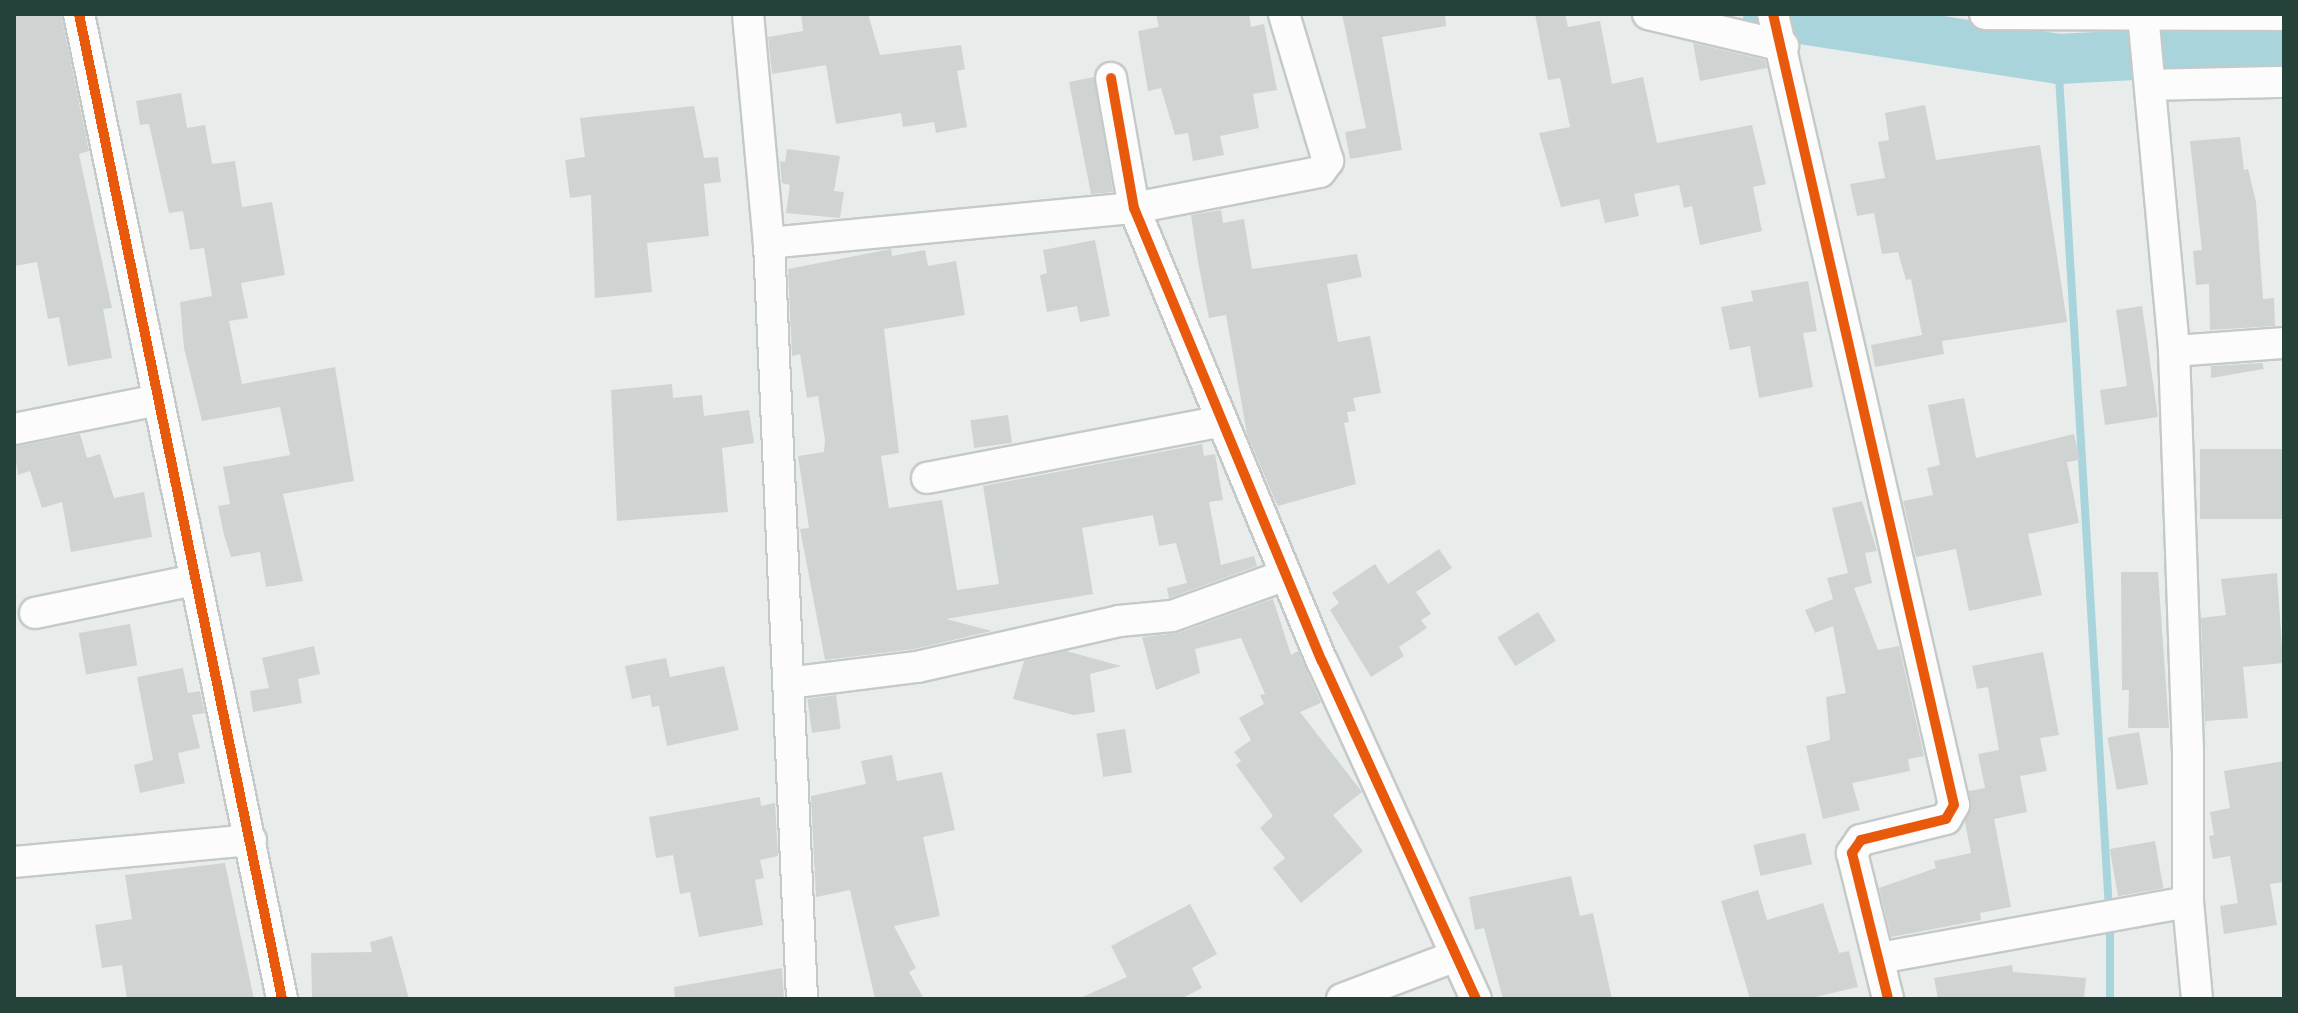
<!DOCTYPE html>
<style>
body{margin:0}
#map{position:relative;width:2298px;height:1013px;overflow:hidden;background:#e8edeb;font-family:"DM Sans",sans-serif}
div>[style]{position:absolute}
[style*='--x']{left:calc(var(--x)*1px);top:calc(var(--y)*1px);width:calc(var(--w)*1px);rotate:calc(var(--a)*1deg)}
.stream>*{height:8px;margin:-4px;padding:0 4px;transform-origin:4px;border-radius:4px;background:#a9d4db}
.river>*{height:50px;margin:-25px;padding:0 25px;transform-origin:25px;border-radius:25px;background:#a9d4db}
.building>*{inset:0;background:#cfd4d2;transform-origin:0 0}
.roads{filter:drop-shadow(2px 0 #c5cac8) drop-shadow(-2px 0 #c5cac8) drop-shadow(0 2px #c5cac8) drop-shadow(0 -2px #c5cac8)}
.minor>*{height:30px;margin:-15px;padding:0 15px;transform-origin:15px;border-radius:15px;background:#fcfcfc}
.cycleway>*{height:10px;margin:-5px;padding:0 5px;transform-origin:5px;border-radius:5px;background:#e8590c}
span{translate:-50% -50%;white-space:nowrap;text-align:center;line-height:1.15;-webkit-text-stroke:7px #f7fbf9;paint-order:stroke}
.frame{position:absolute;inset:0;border:16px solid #24423a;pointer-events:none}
</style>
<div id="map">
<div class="stream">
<i style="--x:2058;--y:59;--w:853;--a:86.57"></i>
<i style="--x:2110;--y:924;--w:75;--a:90"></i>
</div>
<div class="river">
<i style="--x:1768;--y:14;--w:293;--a:8.8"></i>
<i style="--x:2058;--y:59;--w:226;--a:-3"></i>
</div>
<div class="building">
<i style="clip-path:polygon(14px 14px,61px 14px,89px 151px,79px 154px,112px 308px,103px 309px,112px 358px,68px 366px,59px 317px,48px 319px,37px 262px,14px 266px)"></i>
<i style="clip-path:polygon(801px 14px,868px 14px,880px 55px,961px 45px,965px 69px,957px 71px,967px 127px,936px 133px,934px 122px,903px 127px,901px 113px,836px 124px,826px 65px,772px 74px,768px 37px,803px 31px)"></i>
<i style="clip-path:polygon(1156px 14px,1249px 14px,1251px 27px,1264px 24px,1277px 90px,1253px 94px,1259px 128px,1220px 136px,1224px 155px,1193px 161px,1188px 133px,1175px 135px,1161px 88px,1148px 91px,1138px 31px,1159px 27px)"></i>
<i style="clip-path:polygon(1342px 14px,1445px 14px,1446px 26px,1382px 37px,1402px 150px,1350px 159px,1345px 132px,1366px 128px)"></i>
<i style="clip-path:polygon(1535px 14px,1565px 14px,1568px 27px,1600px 21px,1612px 84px,1643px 77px,1657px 143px,1752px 125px,1766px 184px,1753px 187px,1762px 231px,1700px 245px,1692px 206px,1684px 208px,1679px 185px,1634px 194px,1639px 216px,1605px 223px,1599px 199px,1561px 207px,1539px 133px,1570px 127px,1560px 78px,1548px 80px)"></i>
<i style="clip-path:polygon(1693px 43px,1765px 60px,1767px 68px,1700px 81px)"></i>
<i style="clip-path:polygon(1094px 77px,1113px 192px,1091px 194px,1069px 82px)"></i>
<i style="clip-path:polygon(181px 93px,187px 128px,205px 125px,212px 164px,235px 161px,242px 207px,272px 202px,285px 275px,241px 283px,248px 318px,229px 321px,242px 384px,335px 367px,354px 481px,283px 494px,303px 581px,266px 587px,260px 552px,231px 557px,224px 535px,218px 506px,230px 504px,223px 467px,290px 455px,280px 407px,202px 421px,184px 348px,180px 302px,212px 296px,204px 248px,190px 250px,183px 211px,169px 213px,149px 124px,140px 125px,136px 101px)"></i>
<i style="clip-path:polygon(1925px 105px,1936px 160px,2040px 145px,2067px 322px,1942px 341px,1944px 354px,1875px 367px,1871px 345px,1922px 335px,1911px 279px,1906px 280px,1898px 252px,1882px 254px,1874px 213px,1857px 216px,1850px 184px,1885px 178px,1878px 142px,1889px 140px,1885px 113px)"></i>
<i style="clip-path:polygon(694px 106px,704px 158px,718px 157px,721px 182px,704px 184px,709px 236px,647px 243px,652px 292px,595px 298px,591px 195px,570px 198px,565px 160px,585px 157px,580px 118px)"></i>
<i style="clip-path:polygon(2240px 137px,2244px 170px,2248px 169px,2256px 202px,2263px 299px,2274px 298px,2275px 326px,2210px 330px,2209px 284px,2196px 285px,2193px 251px,2202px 250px,2190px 141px)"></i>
<i style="clip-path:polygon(787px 149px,840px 156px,834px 191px,844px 192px,840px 218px,786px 213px,790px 185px,782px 183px,780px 161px,785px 162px)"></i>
<i style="clip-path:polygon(1221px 210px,1223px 223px,1244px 219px,1252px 269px,1357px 254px,1362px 277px,1327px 284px,1338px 342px,1370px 336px,1381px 393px,1353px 398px,1356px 411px,1347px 412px,1349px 422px,1344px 423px,1356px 484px,1278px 506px,1274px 498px,1247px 434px,1226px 315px,1209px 318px,1198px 262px,1191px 215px)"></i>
<i style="clip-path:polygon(1095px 240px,1110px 316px,1080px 322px,1077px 306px,1047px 312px,1040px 275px,1047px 273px,1043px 250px)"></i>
<i style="clip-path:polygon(891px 249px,892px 256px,925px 250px,928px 266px,956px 261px,965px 315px,884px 329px,899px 453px,881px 456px,889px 508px,942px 500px,957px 590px,999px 584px,983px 486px,1202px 444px,1204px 456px,1215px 454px,1223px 500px,1209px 502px,1221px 565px,1254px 556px,1257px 566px,1169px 598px,1167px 588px,1187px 583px,1176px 543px,1159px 546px,1153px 515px,1082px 528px,1093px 594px,946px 619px,992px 631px,914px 649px,825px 660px,800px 529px,809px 528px,798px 456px,824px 452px,825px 440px,818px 396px,807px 398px,800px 354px,792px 356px,788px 269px)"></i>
<i style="clip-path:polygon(1808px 281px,1817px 331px,1803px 333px,1813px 387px,1759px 398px,1750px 346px,1730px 350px,1721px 307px,1753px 301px,1751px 291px)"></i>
<i style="clip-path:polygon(2142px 306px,2158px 417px,2105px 425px,2100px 390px,2127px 386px,2116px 310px)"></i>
<i style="clip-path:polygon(2262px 363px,2264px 369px,2211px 378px,2211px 366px)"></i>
<i style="clip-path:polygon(672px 384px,673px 398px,702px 395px,704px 416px,749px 410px,754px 443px,722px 448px,728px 512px,617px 521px,611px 390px)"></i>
<i style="clip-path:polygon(1964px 398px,1976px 458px,2074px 434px,2080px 460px,2067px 462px,2079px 523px,2028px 534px,2042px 595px,1969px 611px,1956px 549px,1916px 557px,1903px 501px,1933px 495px,1927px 468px,1940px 465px,1928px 405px)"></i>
<i style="left:1008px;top:415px;width:28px;height:38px;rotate:82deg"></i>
<i style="clip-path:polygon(80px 434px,87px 458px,100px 454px,114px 498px,144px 492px,152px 537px,71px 552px,62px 502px,42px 508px,30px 471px,18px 475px,14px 447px)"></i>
<i style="left:2284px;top:449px;width:70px;height:84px;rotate:90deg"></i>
<i style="clip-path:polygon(1862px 501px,1877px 551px,1865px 553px,1872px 583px,1854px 588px,1878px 650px,1899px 646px,1924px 756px,1908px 759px,1910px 771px,1852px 783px,1860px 810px,1823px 819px,1806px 746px,1830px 740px,1826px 697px,1846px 693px,1833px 626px,1815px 633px,1805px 610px,1833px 599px,1827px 578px,1848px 573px,1832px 508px)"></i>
<i style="clip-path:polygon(1439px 549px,1452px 568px,1416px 592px,1431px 614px,1421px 620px,1427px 628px,1399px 647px,1404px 656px,1371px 677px,1330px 610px,1339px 603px,1332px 593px,1375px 564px,1388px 584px)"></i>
<i style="clip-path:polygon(2121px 572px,2158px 572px,2169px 728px,2128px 728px,2129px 690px,2122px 690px)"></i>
<i style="clip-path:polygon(2277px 573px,2283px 663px,2243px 667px,2248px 718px,2206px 721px,2205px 728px,2201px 618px,2226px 615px,2221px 579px)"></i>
<i style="clip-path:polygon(1273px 599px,1291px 655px,1298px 651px,1321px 703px,1300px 712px,1362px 792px,1333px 815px,1363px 851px,1301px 903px,1273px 868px,1285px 858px,1260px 828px,1273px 816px,1236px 765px,1241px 761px,1234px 752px,1251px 740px,1239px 718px,1264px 704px,1260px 695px,1265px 694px,1241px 638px,1195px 649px,1200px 673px,1156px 690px,1142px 637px,1178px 633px)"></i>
<i style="left:1538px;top:612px;width:34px;height:48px;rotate:58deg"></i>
<i style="left:130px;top:624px;width:42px;height:52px;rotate:80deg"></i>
<i style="clip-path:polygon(314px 646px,320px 674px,298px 679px,302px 703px,253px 712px,250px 691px,269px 688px,262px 658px)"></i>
<i style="clip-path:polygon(1066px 651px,1121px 666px,1090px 674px,1095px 712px,1074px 715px,1013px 699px,1024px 661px)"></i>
<i style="clip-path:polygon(2043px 652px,2059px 735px,2040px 738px,2047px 771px,2020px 776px,2027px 812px,1994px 819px,2011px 907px,1980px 913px,1981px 920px,1891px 937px,1879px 888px,1936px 868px,1934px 861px,1971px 853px,1965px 822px,1969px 791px,1985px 788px,1978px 754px,1999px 750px,1988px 687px,1977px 689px,1972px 666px)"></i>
<i style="clip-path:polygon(666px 658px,670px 677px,724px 666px,739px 730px,667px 746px,659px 706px,652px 707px,650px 695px,632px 699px,625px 666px)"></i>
<i style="clip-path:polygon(183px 668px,188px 693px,200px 691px,205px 713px,192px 715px,200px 748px,178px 753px,185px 783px,140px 793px,134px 765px,153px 760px,137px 677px)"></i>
<i style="left:836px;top:695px;width:34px;height:29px;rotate:82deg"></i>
<i style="left:1125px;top:729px;width:44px;height:29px;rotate:81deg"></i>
<i style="left:2139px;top:732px;width:53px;height:32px;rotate:80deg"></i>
<i style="clip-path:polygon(892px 755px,897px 781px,942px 772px,955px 830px,923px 837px,940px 916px,894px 926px,916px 968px,909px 972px,924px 999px,875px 999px,850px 890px,816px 897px,811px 796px,866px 784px,861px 761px)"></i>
<i style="clip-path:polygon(2284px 761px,2284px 882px,2270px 884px,2277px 925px,2224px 934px,2220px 906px,2238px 903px,2230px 856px,2213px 859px,2209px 836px,2214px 835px,2210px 812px,2230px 808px,2224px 771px)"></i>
<i style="clip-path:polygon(760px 797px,761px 806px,775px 803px,778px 856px,760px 860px,764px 878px,755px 880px,763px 925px,699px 937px,690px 892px,680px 894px,673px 855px,656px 858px,649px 817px)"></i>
<i style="left:1805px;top:833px;width:32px;height:53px;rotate:77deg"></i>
<i style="left:2155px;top:841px;width:48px;height:46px;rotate:80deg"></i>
<i style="clip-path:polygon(225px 863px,254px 999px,127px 999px,122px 965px,102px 968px,95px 925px,132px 919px,125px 875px)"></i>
<i style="clip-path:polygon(1571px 876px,1580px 916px,1593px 913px,1612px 999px,1503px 999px,1484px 928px,1475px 930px,1469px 897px)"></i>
<i style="clip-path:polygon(1758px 890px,1767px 920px,1823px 903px,1839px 953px,1849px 951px,1858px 987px,1807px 999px,1750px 999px,1721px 901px)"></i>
<i style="clip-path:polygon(1190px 904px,1217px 954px,1192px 968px,1202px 988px,1181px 999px,1078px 999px,1127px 977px,1111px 946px)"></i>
<i style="clip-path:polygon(392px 936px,409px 999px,312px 999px,311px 953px,372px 952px,370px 942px)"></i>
<i style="clip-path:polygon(2012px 965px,2013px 972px,2086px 978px,2084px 999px,1938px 999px,1934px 978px)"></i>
<i style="clip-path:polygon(782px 968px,784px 999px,675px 999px,674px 987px)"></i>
</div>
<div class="roads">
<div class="minor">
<i style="--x:79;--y:14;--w:1006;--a:78.35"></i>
<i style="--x:748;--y:14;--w:230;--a:84.8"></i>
<i style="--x:769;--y:243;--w:757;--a:87.5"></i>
<i style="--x:1648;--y:14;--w:139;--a:13.3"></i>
<i style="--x:1773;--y:14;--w:811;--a:77.11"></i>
<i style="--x:1954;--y:805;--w:16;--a:120"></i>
<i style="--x:1946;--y:819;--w:88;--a:166.1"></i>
<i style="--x:1861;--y:840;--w:16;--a:125"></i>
<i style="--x:1852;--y:853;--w:150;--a:76.1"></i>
<i style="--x:1985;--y:14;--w:299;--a:0.2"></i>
<i style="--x:2143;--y:14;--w:338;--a:84.7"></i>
<i style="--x:2174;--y:351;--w:399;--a:88"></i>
<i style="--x:2188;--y:750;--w:152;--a:90"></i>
<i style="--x:2188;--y:902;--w:97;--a:84.7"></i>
<i style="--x:1111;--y:78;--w:132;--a:80"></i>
<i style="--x:1134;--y:208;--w:490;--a:67.5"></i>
<i style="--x:1322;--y:661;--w:371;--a:65.5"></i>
<i style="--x:2150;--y:85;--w:134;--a:-1.3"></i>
<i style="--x:769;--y:243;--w:367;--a:-5.5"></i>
<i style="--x:1134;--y:208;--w:189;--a:-11"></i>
<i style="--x:1320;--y:172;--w:14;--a:-54"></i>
<i style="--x:1328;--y:161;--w:153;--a:-106.7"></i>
<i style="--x:2174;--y:351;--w:110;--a:-4.2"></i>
<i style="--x:14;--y:429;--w:147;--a:-11.4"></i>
<i style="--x:927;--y:478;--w:297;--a:-10.9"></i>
<i style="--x:35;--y:613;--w:162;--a:-11.7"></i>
<i style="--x:788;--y:683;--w:130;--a:-7.1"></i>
<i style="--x:917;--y:667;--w:207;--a:-12.8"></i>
<i style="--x:1119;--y:621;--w:53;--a:-5.4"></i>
<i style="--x:1172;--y:616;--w:121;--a:-19.8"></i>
<i style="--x:14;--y:862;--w:238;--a:-5.3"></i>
<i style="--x:1879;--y:958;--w:314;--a:-10.3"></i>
<i style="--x:1342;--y:999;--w:122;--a:-20.7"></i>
</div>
</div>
<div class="cycleway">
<i style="--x:79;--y:14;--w:1006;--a:78.35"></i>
<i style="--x:1773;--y:14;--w:811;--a:77.11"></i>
<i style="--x:1954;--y:805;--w:16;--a:120"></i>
<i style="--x:1946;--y:819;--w:88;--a:166.1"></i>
<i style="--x:1861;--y:840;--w:16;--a:125"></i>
<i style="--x:1852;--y:853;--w:150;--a:76.1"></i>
<i style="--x:1111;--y:78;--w:132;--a:80"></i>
<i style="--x:1134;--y:208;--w:490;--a:67.5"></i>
<i style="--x:1322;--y:661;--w:371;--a:65.5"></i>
</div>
<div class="frame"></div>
</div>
